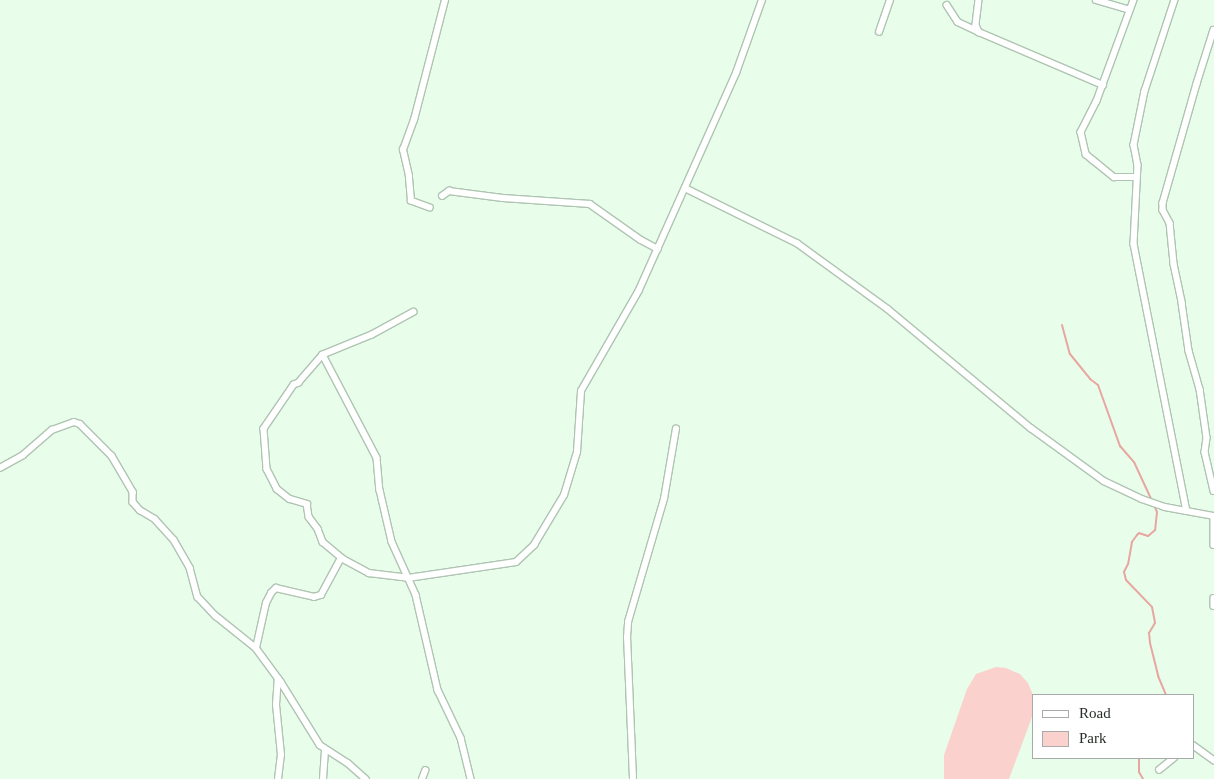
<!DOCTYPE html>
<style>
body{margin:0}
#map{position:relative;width:1214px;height:779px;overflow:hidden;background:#e8feeb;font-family:Georgia,serif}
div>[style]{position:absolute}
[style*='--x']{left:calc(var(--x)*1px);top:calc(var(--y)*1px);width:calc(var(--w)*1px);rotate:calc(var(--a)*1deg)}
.green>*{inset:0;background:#fbd1cd}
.stream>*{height:2px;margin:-1px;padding:0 1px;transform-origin:1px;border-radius:1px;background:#e8a6a0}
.roads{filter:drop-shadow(1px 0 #afc4b2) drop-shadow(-1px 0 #afc4b2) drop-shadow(0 1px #afc4b2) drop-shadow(0 -1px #afc4b2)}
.minor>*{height:5.5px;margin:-2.75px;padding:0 2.75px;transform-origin:2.75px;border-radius:2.75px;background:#fff}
span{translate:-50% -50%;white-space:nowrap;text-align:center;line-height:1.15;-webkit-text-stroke:4px #fff;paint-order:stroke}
.legend{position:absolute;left:1032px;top:694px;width:162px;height:65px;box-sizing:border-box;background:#fff;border:1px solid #a8aba9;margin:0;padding:6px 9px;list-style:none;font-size:15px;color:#262e27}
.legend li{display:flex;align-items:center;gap:10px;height:25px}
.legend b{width:25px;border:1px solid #a8aba9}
</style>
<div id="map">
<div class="green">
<i style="clip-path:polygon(996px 667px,1006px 668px,1020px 674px,1028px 683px,1033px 695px,1032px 717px,1009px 779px,944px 779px,944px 755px,967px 689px,976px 674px)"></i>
</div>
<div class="stream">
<i style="--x:1062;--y:325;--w:30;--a:75"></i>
<i style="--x:1070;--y:354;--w:32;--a:51"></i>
<i style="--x:1090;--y:379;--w:10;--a:37"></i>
<i style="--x:1098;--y:385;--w:65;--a:70.2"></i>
<i style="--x:1120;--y:446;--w:21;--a:49"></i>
<i style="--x:1134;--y:462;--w:43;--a:65.2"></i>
<i style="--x:1154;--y:505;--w:8;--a:67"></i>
<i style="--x:1157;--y:512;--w:18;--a:96"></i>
<i style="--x:1155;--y:530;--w:9;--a:139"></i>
<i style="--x:1148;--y:536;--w:9;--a:-162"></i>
<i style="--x:1139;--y:533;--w:3;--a:135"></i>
<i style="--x:1137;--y:535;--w:9;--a:126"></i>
<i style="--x:1132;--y:542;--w:22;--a:100"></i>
<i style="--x:1128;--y:564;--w:9;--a:117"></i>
<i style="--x:1124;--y:572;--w:8;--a:76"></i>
<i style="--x:1126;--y:580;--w:37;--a:46"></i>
<i style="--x:1152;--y:607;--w:16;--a:79"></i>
<i style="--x:1155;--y:623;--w:12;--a:121"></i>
<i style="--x:1149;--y:633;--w:10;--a:84"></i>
<i style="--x:1150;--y:643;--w:34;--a:76"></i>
<i style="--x:1158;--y:676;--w:21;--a:67"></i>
<i style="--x:1139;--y:758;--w:14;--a:90"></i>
<i style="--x:1139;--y:772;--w:8;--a:60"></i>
</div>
<div class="roads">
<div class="minor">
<i style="--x:979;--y:0;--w:25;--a:97"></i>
<i style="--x:976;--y:25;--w:8;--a:67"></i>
<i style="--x:979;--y:32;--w:135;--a:23.1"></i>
<i style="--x:1096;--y:0;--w:35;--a:16"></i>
<i style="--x:1134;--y:0;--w:108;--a:110.1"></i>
<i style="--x:1097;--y:101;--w:35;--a:117"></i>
<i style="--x:1081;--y:132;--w:23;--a:77"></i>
<i style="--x:1086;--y:154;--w:9;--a:41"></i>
<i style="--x:1093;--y:160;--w:27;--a:39"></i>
<i style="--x:1114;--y:177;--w:22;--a:0"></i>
<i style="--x:1175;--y:0;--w:96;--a:108.2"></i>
<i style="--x:1145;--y:91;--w:55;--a:101.5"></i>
<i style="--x:1134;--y:145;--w:20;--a:79"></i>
<i style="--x:1138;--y:165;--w:79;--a:92.9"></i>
<i style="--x:1134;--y:244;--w:272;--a:78.8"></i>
<i style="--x:947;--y:5;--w:20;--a:57"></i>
<i style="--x:958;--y:22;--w:23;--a:25"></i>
<i style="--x:1214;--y:30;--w:57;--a:107.5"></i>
<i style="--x:1197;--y:84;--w:124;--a:105.9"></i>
<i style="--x:1163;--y:203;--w:7;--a:90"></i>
<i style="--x:1163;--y:210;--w:15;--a:62"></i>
<i style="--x:1170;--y:223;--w:41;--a:84.4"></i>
<i style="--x:1174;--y:264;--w:40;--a:78"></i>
<i style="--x:1182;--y:303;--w:49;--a:81.7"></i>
<i style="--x:1189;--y:351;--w:40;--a:74"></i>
<i style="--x:1200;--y:389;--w:49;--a:81.9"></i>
<i style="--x:1207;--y:438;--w:14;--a:98"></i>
<i style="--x:1205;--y:452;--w:40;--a:77"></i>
<i style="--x:879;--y:32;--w:34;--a:-71"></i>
<i style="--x:685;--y:188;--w:125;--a:26.2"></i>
<i style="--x:797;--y:243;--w:112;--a:36"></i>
<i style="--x:888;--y:309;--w:186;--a:39.8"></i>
<i style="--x:1031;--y:428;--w:90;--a:36"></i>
<i style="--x:1104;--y:481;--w:42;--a:25.3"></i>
<i style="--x:1142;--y:499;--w:24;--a:19"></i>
<i style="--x:1165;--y:507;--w:50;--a:10.4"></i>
<i style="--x:442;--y:196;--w:9;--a:-36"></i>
<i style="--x:449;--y:191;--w:54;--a:7.4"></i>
<i style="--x:503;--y:198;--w:87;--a:3.9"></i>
<i style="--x:590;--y:204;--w:62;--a:35.2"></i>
<i style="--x:641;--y:240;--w:19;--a:28"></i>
<i style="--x:430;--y:208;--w:20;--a:-160"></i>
<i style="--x:411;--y:201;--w:25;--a:-95"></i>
<i style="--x:409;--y:176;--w:27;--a:-103"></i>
<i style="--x:403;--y:150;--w:32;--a:-70"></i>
<i style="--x:414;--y:120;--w:124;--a:-75.5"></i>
<i style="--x:414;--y:312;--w:48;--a:151.3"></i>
<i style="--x:372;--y:335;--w:53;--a:157.8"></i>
<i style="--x:323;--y:355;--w:37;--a:131"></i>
<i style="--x:299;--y:383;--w:5;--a:158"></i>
<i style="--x:294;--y:385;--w:53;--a:124.3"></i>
<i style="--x:264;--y:429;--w:40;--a:85.7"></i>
<i style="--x:267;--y:469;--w:22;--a:63"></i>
<i style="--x:277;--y:489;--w:16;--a:38"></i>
<i style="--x:290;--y:499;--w:18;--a:16"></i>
<i style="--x:307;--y:504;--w:13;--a:81"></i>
<i style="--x:309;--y:517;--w:15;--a:53"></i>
<i style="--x:318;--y:529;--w:14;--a:69"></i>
<i style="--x:323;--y:542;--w:26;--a:40"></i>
<i style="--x:343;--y:559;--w:30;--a:28"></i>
<i style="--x:369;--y:573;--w:39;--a:7"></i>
<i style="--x:408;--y:578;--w:109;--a:-8.4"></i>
<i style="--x:516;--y:562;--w:25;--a:-43"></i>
<i style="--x:534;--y:545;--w:58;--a:-59"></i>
<i style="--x:564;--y:495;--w:45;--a:-73.2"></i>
<i style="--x:577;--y:452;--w:61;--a:-86.2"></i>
<i style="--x:581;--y:391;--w:116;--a:-60.1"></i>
<i style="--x:639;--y:290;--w:238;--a:-65.9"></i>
<i style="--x:736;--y:73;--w:77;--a:-70.4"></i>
<i style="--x:323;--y:355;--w:116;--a:62.3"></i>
<i style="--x:377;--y:458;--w:32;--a:85"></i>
<i style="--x:380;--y:490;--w:53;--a:77"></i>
<i style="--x:392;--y:542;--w:58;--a:65.6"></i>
<i style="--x:416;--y:595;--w:98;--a:77"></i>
<i style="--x:438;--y:690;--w:53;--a:64.4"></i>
<i style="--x:461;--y:738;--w:42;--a:76.3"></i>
<i style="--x:0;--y:468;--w:26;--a:-29"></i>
<i style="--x:23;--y:455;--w:38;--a:-41"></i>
<i style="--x:52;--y:430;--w:23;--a:-20"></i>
<i style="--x:74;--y:422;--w:6;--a:18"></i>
<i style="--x:80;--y:424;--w:45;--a:45"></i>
<i style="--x:112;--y:456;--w:42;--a:59.7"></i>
<i style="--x:133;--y:492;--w:10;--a:90"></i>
<i style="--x:133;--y:502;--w:11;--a:49"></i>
<i style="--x:140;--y:510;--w:17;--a:31"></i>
<i style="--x:155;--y:519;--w:28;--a:48"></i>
<i style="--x:174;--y:540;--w:32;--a:60"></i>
<i style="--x:190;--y:568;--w:30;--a:75"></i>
<i style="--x:198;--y:597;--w:26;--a:47"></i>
<i style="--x:216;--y:616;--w:51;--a:38.7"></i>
<i style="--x:256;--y:648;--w:42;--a:53.7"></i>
<i style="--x:281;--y:682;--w:74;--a:58.2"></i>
<i style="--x:320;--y:745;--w:33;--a:33"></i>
<i style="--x:348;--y:763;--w:24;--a:42"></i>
<i style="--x:1214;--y:518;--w:27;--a:90"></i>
<i style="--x:1214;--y:598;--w:8;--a:90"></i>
<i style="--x:256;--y:648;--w:46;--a:-77.5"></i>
<i style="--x:266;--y:603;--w:11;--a:-63"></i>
<i style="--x:271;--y:593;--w:7;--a:-45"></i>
<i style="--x:276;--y:588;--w:39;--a:13"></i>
<i style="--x:314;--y:597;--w:7;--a:-16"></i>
<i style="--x:321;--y:595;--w:42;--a:-61.6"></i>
<i style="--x:1193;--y:745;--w:26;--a:36"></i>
<i style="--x:1159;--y:770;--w:19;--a:-39"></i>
<i style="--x:278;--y:779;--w:24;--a:-83"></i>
<i style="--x:281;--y:755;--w:50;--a:-95.7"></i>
<i style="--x:276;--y:705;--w:26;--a:-86"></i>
<i style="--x:323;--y:779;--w:29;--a:-86"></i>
<i style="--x:422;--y:779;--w:9;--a:-69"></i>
<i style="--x:633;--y:779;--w:141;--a:-92.4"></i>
<i style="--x:627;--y:638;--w:16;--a:-86"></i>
<i style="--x:628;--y:622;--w:128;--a:-73.7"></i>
<i style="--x:664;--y:499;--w:71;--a:-80.3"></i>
</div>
</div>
<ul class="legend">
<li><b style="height:6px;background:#fff"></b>Road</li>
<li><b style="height:14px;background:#fbd1cd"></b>Park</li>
</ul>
</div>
